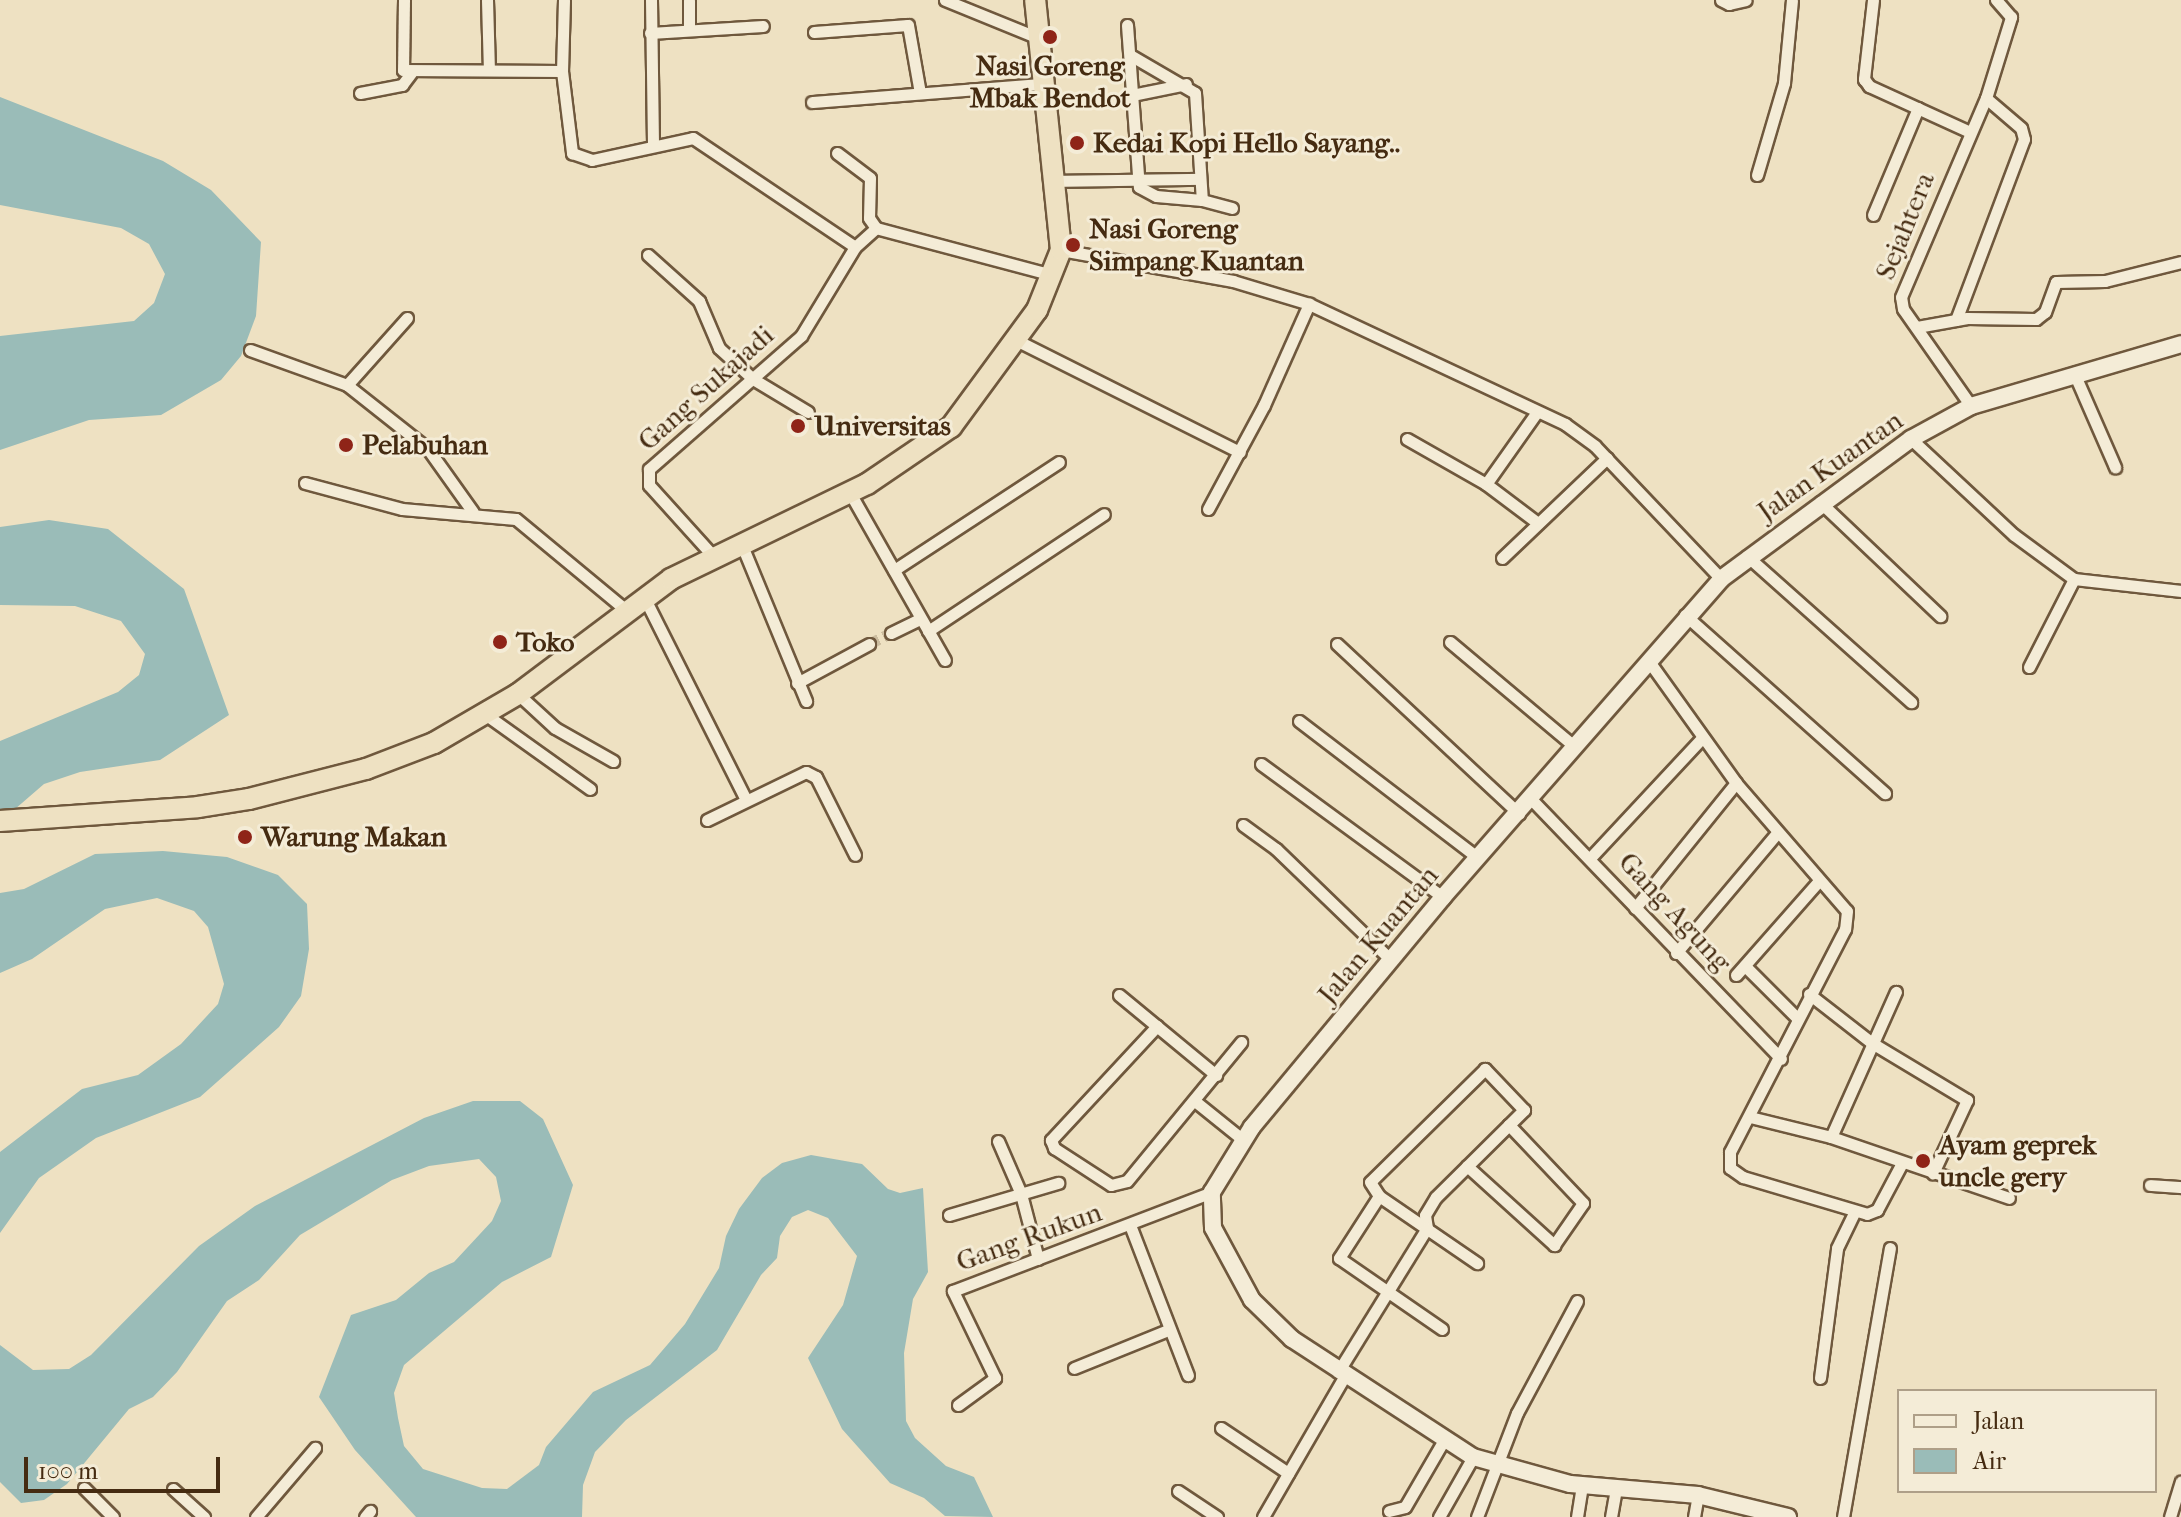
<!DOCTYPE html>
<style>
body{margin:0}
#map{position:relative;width:2181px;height:1517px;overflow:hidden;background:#eee1c2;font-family:"IM FELL French Canon",serif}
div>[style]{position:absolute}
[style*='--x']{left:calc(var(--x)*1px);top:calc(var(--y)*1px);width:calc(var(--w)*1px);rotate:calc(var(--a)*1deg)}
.water>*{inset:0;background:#9abcb8}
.street-tunnel>*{height:11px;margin-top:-5.5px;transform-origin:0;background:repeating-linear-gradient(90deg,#ccbd9f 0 11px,transparent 0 16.5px)}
.roads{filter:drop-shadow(2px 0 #6f583d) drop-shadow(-2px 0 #6f583d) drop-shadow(0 2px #6f583d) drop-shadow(0 -2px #6f583d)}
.street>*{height:11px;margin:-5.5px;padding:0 5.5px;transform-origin:5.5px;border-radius:5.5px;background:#f4ecd7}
.secondary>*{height:16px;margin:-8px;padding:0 8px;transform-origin:8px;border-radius:8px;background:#f4ecd7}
.highway>*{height:20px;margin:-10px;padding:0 10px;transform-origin:10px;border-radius:10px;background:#eee1c2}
.dots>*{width:22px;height:22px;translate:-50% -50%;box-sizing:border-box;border:4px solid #f4ecd7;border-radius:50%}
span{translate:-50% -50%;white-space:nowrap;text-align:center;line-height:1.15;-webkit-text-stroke:6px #f4ecd7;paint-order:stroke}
.poi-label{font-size:28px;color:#452b11;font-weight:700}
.left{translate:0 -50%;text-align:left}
.street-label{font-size:28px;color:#452b11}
.legend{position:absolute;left:1897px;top:1389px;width:260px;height:104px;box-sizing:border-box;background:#f4ecd7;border:2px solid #ae9f88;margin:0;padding:10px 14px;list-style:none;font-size:24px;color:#452b11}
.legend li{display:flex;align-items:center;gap:16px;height:40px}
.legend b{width:40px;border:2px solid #ae9f88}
.scale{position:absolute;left:24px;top:1457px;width:196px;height:36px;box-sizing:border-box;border:4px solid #452b11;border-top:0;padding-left:10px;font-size:24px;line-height:28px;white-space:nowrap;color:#452b11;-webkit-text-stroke:6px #f4ecd7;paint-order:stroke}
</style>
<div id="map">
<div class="water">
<i style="clip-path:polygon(0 97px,163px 161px,211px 190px,261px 242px,256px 316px,241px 356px,221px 380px,161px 415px,89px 420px,0 450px,0 336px,134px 321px,154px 303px,165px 274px,149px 244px,121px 228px,0 205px)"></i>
<i style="clip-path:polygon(49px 520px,108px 529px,184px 589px,229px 715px,160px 760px,80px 772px,44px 784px,0 822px,0 741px,118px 692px,139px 675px,145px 654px,121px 621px,75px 606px,0 605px,0 527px)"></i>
<i style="clip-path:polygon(163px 851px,227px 857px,278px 875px,307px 904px,309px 949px,301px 996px,279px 1027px,200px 1097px,96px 1138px,39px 1178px,0 1233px,0 1152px,82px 1089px,138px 1075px,181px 1044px,218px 1004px,224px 984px,208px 927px,194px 911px,157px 898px,105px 909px,32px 959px,0 973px,0 893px,24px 889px,95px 854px)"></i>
<i style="clip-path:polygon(473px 1101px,520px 1101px,543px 1119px,573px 1185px,551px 1257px,502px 1282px,404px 1365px,394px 1393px,398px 1418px,404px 1446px,423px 1469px,482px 1488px,507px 1489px,539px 1465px,546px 1447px,593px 1392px,650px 1365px,685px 1324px,719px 1268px,726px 1236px,739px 1209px,762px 1178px,782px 1163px,811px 1155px,862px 1164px,888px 1189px,900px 1193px,923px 1188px,928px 1272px,913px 1299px,904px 1353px,906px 1421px,915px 1438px,946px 1466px,974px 1477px,993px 1517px,945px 1516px,924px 1498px,890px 1483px,842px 1429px,808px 1358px,843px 1305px,857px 1256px,828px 1218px,808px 1210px,792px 1217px,780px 1236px,777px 1258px,761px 1275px,717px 1350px,626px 1420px,595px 1452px,583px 1485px,582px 1517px,416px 1517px,355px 1450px,319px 1397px,351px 1315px,396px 1300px,429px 1273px,454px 1262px,492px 1221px,501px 1201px,496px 1177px,479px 1159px,429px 1166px,392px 1180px,300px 1235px,259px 1280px,227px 1301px,177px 1372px,153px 1397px,129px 1409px,67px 1484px,44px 1500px,21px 1503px,0 1482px,0 1345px,33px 1370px,69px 1369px,91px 1355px,199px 1246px,255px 1206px,424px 1118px)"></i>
</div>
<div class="street-tunnel">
<i style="--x:869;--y:644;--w:25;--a:-27"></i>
</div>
<div class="roads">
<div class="street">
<i style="--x:404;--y:0;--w:70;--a:90.8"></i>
<i style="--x:403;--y:70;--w:159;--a:0.4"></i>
<i style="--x:487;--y:0;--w:70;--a:88.4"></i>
<i style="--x:564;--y:0;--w:71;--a:91.6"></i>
<i style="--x:562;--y:71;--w:83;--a:83"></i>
<i style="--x:572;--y:153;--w:21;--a:19"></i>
<i style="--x:592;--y:160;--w:103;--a:-12.3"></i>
<i style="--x:693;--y:138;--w:195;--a:33.9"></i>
<i style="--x:651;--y:0;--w:146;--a:89.2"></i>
<i style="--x:689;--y:0;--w:30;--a:90"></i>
<i style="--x:945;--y:0;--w:98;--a:22.1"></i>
<i style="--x:1721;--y:0;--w:9;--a:27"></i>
<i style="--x:1729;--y:4;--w:17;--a:-13"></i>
<i style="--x:1873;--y:0;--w:80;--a:96.5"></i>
<i style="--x:1864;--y:79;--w:9;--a:54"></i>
<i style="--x:1869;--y:86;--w:111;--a:24.5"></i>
<i style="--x:1127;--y:25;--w:162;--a:85.8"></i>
<i style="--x:1139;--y:187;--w:19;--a:28"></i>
<i style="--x:1156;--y:196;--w:46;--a:5"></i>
<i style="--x:814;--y:32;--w:94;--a:-4.3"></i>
<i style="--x:908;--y:25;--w:69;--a:80"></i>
<i style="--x:650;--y:33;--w:113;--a:-3.5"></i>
<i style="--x:1130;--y:55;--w:75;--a:30.3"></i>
<i style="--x:1195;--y:93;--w:107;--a:86.3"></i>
<i style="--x:1202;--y:200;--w:31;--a:15"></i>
<i style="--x:360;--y:93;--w:43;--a:-10.8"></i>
<i style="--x:402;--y:85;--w:15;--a:-53"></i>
<i style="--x:1132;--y:95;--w:55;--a:-11.5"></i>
<i style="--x:812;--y:102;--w:230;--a:-4.5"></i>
<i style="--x:837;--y:153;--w:41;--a:37.1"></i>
<i style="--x:870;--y:178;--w:40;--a:91.4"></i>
<i style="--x:869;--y:218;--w:12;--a:55"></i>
<i style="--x:1757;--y:175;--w:96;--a:-73.6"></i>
<i style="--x:1784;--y:83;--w:83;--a:-84.5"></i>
<i style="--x:1053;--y:181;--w:147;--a:-0.8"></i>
<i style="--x:1873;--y:215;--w:116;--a:-67.2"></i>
<i style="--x:1061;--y:250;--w:175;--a:10.2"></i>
<i style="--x:1233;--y:281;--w:79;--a:16.8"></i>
<i style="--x:1309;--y:304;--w:283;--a:25.1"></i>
<i style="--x:1565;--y:424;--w:37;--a:36"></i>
<i style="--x:1595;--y:446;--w:183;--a:46.5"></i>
<i style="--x:648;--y:255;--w:69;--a:42"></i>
<i style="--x:699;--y:301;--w:51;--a:66.9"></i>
<i style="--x:719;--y:348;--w:46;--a:42.4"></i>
<i style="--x:753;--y:379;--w:64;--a:31"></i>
<i style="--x:1956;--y:320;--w:193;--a:-69.4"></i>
<i style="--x:2024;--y:139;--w:11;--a:-105"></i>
<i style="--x:2021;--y:128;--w:46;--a:-139.4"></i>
<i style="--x:1917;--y:327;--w:51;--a:-10.2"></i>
<i style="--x:1967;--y:318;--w:69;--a:0.8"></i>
<i style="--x:2036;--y:319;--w:11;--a:-38"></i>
<i style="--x:2045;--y:312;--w:32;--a:-70"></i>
<i style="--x:2056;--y:282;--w:49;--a:-1.2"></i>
<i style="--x:2105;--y:281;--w:78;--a:-14"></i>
<i style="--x:1018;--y:341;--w:248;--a:26.6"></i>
<i style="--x:250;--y:350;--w:103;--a:19.8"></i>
<i style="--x:347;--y:385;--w:103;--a:38.3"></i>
<i style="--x:428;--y:449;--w:77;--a:54.5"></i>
<i style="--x:2074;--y:373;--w:103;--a:66.4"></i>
<i style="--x:347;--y:385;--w:90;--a:-48.2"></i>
<i style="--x:1971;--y:406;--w:118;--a:-125"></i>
<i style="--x:1903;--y:309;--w:12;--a:-99"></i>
<i style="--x:1901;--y:297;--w:216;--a:-66.9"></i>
<i style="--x:1986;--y:98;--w:85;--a:-72.8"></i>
<i style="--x:2011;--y:17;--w:23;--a:-131"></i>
<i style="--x:1407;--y:439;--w:91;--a:29.7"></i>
<i style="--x:1486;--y:484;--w:65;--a:36.9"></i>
<i style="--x:1911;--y:439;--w:141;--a:43"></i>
<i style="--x:2014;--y:535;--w:74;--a:36.3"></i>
<i style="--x:2074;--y:579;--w:108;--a:6.4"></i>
<i style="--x:305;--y:483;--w:100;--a:15"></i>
<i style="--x:402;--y:509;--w:114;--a:5"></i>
<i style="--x:516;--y:519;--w:143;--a:39.6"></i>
<i style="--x:1486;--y:484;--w:88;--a:-54.7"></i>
<i style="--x:850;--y:493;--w:192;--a:60.4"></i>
<i style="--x:1820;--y:502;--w:166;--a:43.5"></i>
<i style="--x:1208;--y:509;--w:118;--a:-61.7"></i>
<i style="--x:1264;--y:405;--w:111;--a:-66"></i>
<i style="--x:741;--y:543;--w:171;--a:67.6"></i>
<i style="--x:1747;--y:556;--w:220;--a:41.7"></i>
<i style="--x:714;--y:557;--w:97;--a:-132.1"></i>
<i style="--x:649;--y:485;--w:16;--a:-90"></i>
<i style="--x:649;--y:469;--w:202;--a:-41.2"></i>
<i style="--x:801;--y:336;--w:104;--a:-58.8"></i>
<i style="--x:855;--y:247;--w:28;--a:-42"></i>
<i style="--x:876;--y:228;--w:183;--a:14.9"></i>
<i style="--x:1502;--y:558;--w:145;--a:-43.6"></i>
<i style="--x:894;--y:570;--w:197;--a:-33.2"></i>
<i style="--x:644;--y:597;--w:227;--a:63.3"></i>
<i style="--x:1685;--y:615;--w:268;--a:41.7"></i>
<i style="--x:928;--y:631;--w:211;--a:-33.6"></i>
<i style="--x:891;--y:633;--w:32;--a:-26"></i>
<i style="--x:1450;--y:642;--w:162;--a:40"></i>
<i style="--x:1337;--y:644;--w:249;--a:43"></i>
<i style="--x:1648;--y:660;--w:151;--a:54.4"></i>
<i style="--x:1736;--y:783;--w:169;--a:49.1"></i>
<i style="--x:1847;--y:911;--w:18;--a:96"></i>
<i style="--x:1845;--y:929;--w:251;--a:117.3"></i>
<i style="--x:1730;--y:1152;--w:16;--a:90"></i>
<i style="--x:1730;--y:1168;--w:16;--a:35"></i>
<i style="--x:1743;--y:1177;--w:129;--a:16.6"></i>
<i style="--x:1867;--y:1214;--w:11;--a:-22"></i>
<i style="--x:1877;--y:1210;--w:53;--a:-62"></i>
<i style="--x:2029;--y:667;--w:99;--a:-62.9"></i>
<i style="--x:797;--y:683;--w:82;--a:-28.4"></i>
<i style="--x:518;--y:694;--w:50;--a:42.6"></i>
<i style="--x:555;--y:728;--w:67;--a:29.6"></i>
<i style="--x:485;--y:714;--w:129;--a:35.5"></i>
<i style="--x:1299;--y:721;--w:225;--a:37.4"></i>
<i style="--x:1261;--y:764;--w:225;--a:36.2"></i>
<i style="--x:1532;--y:800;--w:359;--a:46.1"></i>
<i style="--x:707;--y:820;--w:110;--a:-25.9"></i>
<i style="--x:806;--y:772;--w:11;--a:27"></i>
<i style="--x:816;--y:777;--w:87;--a:63.4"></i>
<i style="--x:1243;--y:825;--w:41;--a:36"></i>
<i style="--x:1276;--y:849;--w:160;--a:44"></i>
<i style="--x:1591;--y:857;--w:161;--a:-47"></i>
<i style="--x:1635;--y:908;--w:161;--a:-51.1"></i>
<i style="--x:1676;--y:953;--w:158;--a:-49.9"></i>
<i style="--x:1747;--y:968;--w:71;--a:45"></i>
<i style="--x:1736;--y:975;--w:124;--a:-48.6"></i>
<i style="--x:1809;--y:994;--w:80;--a:37.9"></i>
<i style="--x:1872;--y:1043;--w:111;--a:31"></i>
<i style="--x:1967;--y:1100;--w:81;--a:115"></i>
<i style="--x:1119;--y:995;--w:126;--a:39.5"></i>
<i style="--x:1157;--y:1026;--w:156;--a:132.9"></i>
<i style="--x:1051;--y:1140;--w:9;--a:69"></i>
<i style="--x:1054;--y:1148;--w:68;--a:33"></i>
<i style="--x:1111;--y:1185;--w:16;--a:-14"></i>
<i style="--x:1127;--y:1181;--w:180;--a:-50.6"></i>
<i style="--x:1196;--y:1102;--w:59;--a:38.8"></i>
<i style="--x:1750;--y:1117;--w:83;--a:13.9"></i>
<i style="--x:1831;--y:1137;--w:188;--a:18.9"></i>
<i style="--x:1831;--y:1137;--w:159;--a:-65.9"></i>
<i style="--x:998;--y:1141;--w:58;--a:66.5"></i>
<i style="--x:1021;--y:1194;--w:67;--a:75.3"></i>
<i style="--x:1467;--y:1166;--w:118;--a:42.2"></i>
<i style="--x:1554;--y:1245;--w:51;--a:-55.4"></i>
<i style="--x:1583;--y:1203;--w:108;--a:-133.5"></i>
<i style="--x:2150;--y:1185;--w:31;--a:4"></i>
<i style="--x:1379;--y:1196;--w:74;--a:122.8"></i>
<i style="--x:1339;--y:1258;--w:125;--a:34.6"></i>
<i style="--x:949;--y:1215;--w:114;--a:-16.4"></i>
<i style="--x:1130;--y:1225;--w:161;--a:68.9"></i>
<i style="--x:1427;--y:1228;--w:13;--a:-99"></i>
<i style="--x:1425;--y:1215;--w:21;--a:-59"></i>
<i style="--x:1436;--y:1197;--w:124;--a:-44.7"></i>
<i style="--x:1524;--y:1110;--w:57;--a:-133.6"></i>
<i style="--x:1485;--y:1069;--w:161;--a:135.5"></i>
<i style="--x:1370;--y:1182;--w:17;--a:57"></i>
<i style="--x:1379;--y:1196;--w:119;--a:34.4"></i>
<i style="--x:1074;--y:1368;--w:101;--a:-22"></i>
<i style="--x:1338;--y:1372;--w:169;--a:-58.3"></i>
<i style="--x:1820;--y:1378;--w:131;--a:-82.5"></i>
<i style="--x:1837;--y:1248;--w:41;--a:-64.1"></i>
<i style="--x:958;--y:1405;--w:46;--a:-36.1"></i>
<i style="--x:995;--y:1378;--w:97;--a:-115.8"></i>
<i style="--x:953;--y:1291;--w:277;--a:-20.9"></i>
<i style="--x:1221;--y:1428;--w:81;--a:33.9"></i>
<i style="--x:84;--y:1488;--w:41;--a:45"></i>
<i style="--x:173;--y:1489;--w:42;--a:42.1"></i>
<i style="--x:1178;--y:1491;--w:47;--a:33.7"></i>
<i style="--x:1389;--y:1511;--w:16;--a:-14"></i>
<i style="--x:1405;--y:1507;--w:78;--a:-59.8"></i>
<i style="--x:256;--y:1517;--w:91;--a:-49.5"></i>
<i style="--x:365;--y:1517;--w:8;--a:-50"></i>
<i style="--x:1263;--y:1517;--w:162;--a:-59.9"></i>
<i style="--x:1439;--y:1517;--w:69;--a:-60.5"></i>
<i style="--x:1477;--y:1517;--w:111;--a:-69"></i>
<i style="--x:1517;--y:1413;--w:127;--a:-61.8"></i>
<i style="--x:1577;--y:1517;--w:31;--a:-81"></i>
<i style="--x:1611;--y:1517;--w:28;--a:-80"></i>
<i style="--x:1694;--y:1517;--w:22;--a:-80"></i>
<i style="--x:1843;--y:1517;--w:273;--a:-80.1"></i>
<i style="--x:2170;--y:1517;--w:37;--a:-73"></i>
</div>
<div class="secondary">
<i style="--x:1788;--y:1517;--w:93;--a:-166.3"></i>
<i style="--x:1698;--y:1495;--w:128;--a:-175.1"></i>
<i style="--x:1570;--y:1484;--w:101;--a:-164.4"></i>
<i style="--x:1473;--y:1457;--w:216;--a:-146.9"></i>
<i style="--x:1292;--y:1339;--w:56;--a:-135.7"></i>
<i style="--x:1252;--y:1300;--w:82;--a:-118.4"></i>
<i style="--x:1213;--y:1228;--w:36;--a:-92"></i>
<i style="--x:1212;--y:1192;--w:76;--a:-58.4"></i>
<i style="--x:1252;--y:1127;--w:299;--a:-50.3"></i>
<i style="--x:1443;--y:897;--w:422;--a:-48.8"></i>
<i style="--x:1721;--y:579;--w:236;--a:-36.4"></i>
<i style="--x:1911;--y:439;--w:68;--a:-28.8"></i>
<i style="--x:1971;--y:406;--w:219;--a:-16.4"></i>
</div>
<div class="highway">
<i style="--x:0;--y:821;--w:198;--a:-4"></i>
<i style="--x:198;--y:807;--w:52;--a:-8.9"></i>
<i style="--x:249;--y:799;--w:121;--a:-14.4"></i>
<i style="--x:366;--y:769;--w:73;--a:-20.9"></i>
<i style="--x:434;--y:743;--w:97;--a:-30.3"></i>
<i style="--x:518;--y:694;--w:191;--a:-36.9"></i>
<i style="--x:671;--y:579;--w:218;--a:-25.9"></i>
<i style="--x:867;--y:484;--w:102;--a:-34.2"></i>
<i style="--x:951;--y:427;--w:145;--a:-53.7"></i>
<i style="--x:1037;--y:310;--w:65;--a:-68.2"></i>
<i style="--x:1061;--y:250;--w:251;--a:-95.9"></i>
</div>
</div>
<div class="dots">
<i style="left:1050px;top:37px;background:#8f2418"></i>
<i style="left:1077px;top:143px;background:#8f2418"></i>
<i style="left:1073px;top:245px;background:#8f2418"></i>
<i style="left:798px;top:426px;background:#8f2418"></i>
<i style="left:346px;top:445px;background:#8f2418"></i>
<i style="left:500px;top:642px;background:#8f2418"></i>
<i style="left:245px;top:837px;background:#8f2418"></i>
<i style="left:1923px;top:1161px;background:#8f2418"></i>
</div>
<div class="poi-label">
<span style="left:1050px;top:82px">Nasi Goreng<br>Mbak Bendot</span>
<span class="left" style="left:1093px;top:143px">Kedai Kopi Hello Sayang..</span>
<span class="left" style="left:1089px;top:245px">Nasi Goreng<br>Simpang Kuantan</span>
<span class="left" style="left:814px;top:426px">Universitas</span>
<span class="left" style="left:362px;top:445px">Pelabuhan</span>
<span class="left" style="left:516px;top:642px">Toko</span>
<span class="left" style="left:261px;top:837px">Warung Makan</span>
<span class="left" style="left:1939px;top:1161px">Ayam geprek<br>uncle gery</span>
</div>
<div class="street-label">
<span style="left:1905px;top:226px;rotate:-68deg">Sejahtera</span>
<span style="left:706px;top:388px;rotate:-42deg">Gang Sukajadi</span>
<span style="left:1830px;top:466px;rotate:-35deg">Jalan Kuantan</span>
<span style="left:1675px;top:912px;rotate:47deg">Gang Agung</span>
<span style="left:1378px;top:935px;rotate:-50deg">Jalan Kuantan</span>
<span style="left:1029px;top:1237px;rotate:-20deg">Gang Rukun</span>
</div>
<ul class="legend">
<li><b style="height:10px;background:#f4ecd7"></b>Jalan</li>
<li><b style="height:22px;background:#9abcb8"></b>Air</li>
</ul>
<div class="scale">100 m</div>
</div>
